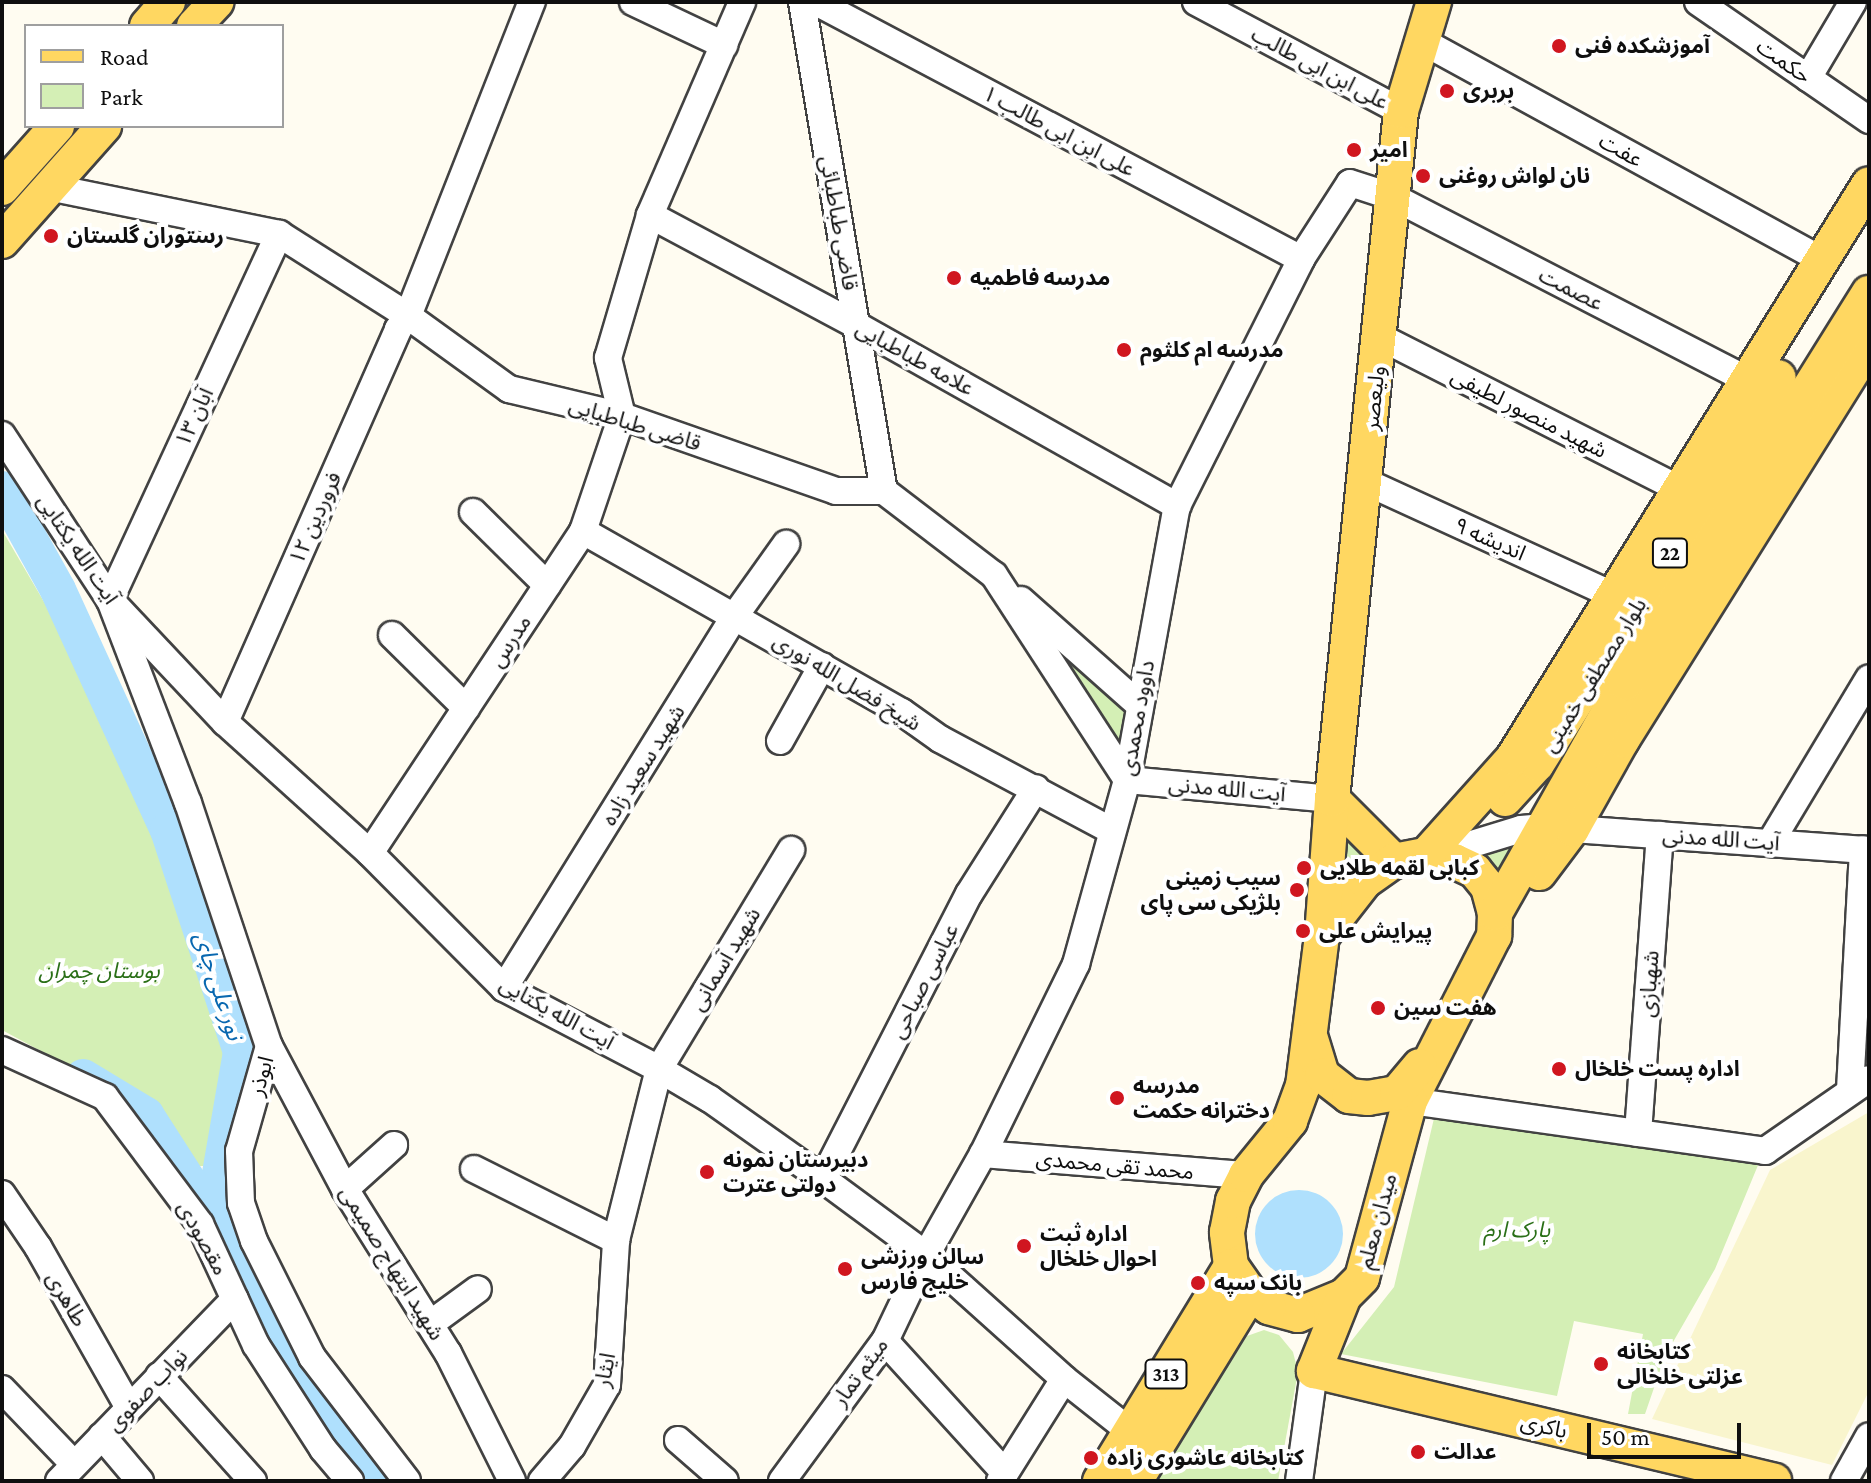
<!DOCTYPE html>
<meta charset="utf-8">
<style>
body{margin:0}
#map{position:relative;width:1871px;height:1483px;overflow:hidden;background:#fffcf1;font-family:"Crimson Pro","Noto Sans Arabic",serif}
div>[style]{position:absolute}
[style*='--x']{left:calc(var(--x)*1px);top:calc(var(--y)*1px);width:calc(var(--w)*1px);rotate:calc(var(--a)*1deg)}
.farmland>*{inset:0;background:#f9f5cd}
.green>*{inset:0;background:#d4efb5}
.water>*{inset:0;background:#afe0fd}
.round{border-radius:50%}
.river>*{height:36px;margin:-18px;padding:0 18px;transform-origin:18px;border-radius:18px;background:#afe0fd}
.roads{filter:drop-shadow(2px 0 #424242) drop-shadow(-2px 0 #424242) drop-shadow(0 2px #424242) drop-shadow(0 -2px #424242)}
.minor>*{height:26px;margin:-13px;padding:0 13px;transform-origin:13px;border-radius:13px;background:#fff}
.major>*{height:34px;margin:-17px;padding:0 17px;transform-origin:17px;border-radius:17px;background:#ffd761}
.dots>*{width:22px;height:22px;translate:-50% -50%;box-sizing:border-box;border:4px solid #fff;border-radius:50%}
span{translate:-50% -50%;white-space:nowrap;text-align:center;line-height:1.15;-webkit-text-stroke:8px #fff;paint-order:stroke}
.shield-label span{padding:2px 6px;background:#fff;border:2px solid;border-radius:6px;-webkit-text-stroke-width:0}
.shield-label{font-size:20px;color:#0f0f0f;font-weight:700}
.poi-label{font-size:22px;color:#0f0f0f;font-weight:700}
.left{translate:0 -50%;text-align:left}
.right{translate:-100% -50%;text-align:right}
.street-label{font-size:22px;color:#0f0f0f}
.park-label{font-size:22px;color:#2a6f17;font-style:italic}
.water-label{font-size:24px;color:#0968b0;font-style:italic}
.frame{position:absolute;inset:0;border:4px solid #0f0f0f;pointer-events:none}
.legend{position:absolute;left:24px;top:24px;width:260px;height:104px;box-sizing:border-box;background:#fff;border:2px solid #9f9f9f;margin:0;padding:10px 14px;list-style:none;font-size:24px;color:#0f0f0f}
.legend li{display:flex;align-items:center;gap:16px;height:40px}
.legend b{width:40px;border:2px solid #9f9f9f}
.scale{position:absolute;left:1587px;top:1423px;width:154px;height:36px;box-sizing:border-box;border:4px solid #0f0f0f;border-top:0;padding-left:10px;font-size:24px;line-height:28px;white-space:nowrap;color:#0f0f0f;-webkit-text-stroke:6px #fff;paint-order:stroke}
</style>
<div id="map">
<div class="farmland">
<i style="clip-path:polygon(1869px 1112px,1869px 1391px,1832px 1465px,1652px 1419px,1770px 1170px)"></i>
</div>
<div class="green">
<i style="clip-path:polygon(2px 530px,105px 706px,229px 1039px,208px 1166px,182px 1166px,132px 1129px,89px 1077px,2px 1030px)"></i>
<i style="clip-path:polygon(1022px 607px,1131px 706px,1121px 759px)"></i>
<i style="clip-path:polygon(1339px 834px,1368px 856px,1336px 899px)"></i>
<i style="clip-path:polygon(1526px 836px,1503px 876px,1470px 849px)"></i>
<i style="clip-path:polygon(1436px 1110px,1761px 1158px,1715px 1269px,1665px 1356px,1645px 1414px,1628px 1414px,1643px 1334px,1574px 1321px,1557px 1396px,1341px 1354px,1394px 1287px)"></i>
<i style="clip-path:polygon(1264px 1330px,1279px 1335px,1293px 1352px,1298px 1372px,1278px 1481px,1154px 1481px,1247px 1336px)"></i>
</div>
<div class="water">
<i class="round" style="left:1255px;top:1190px;width:88px;height:88px"></i>
</div>
<div class="river">
<i style="--x:2;--y:489;--w:115;--a:61"></i>
<i style="--x:58;--y:590;--w:264;--a:65.4"></i>
<i style="--x:168;--y:830;--w:234;--a:71.8"></i>
<i style="--x:241;--y:1052;--w:130;--a:99.8"></i>
<i style="--x:219;--y:1180;--w:64;--a:81"></i>
<i style="--x:229;--y:1243;--w:225;--a:61"></i>
<i style="--x:338;--y:1440;--w:55;--a:47.9"></i>
<i style="--x:83;--y:1077;--w:74;--a:31.1"></i>
<i style="--x:146;--y:1115;--w:143;--a:57.3"></i>
</div>
<div class="roads">
<div class="minor">
<i style="--x:633;--y:2;--w:101;--a:25.3"></i>
<i style="--x:802;--y:2;--w:496;--a:80.5"></i>
<i style="--x:816;--y:2;--w:549;--a:27.92"></i>
<i style="--x:1196;--y:2;--w:232;--a:28"></i>
<i style="--x:1698;--y:2;--w:208;--a:34.6"></i>
<i style="--x:1420;--y:40;--w:460;--a:28.7"></i>
<i style="--x:1808;--y:78;--w:88;--a:-59.4"></i>
<i style="--x:49;--y:187;--w:235;--a:11.5"></i>
<i style="--x:279;--y:234;--w:153;--a:32.4"></i>
<i style="--x:408;--y:316;--w:125;--a:35.9"></i>
<i style="--x:509;--y:389;--w:116;--a:13.4"></i>
<i style="--x:622;--y:416;--w:227;--a:19.3"></i>
<i style="--x:836;--y:491;--w:48;--a:0"></i>
<i style="--x:884;--y:491;--w:138;--a:37.4"></i>
<i style="--x:994;--y:575;--w:244;--a:57"></i>
<i style="--x:650;--y:215;--w:234;--a:28.1"></i>
<i style="--x:856;--y:325;--w:369;--a:29.4"></i>
<i style="--x:279;--y:234;--w:403;--a:114.8"></i>
<i style="--x:110;--y:600;--w:217;--a:69"></i>
<i style="--x:188;--y:803;--w:256;--a:71.6"></i>
<i style="--x:269;--y:1046;--w:162;--a:62"></i>
<i style="--x:345;--y:1189;--w:194;--a:57.9"></i>
<i style="--x:448;--y:1353;--w:143;--a:63.4"></i>
<i style="--x:1380;--y:337;--w:335;--a:26.9"></i>
<i style="--x:622;--y:416;--w:60;--a:-103.6"></i>
<i style="--x:608;--y:358;--w:149;--a:-73.6"></i>
<i style="--x:650;--y:215;--w:232;--a:-66.6"></i>
<i style="--x:2;--y:435;--w:197;--a:56.8"></i>
<i style="--x:110;--y:600;--w:168;--a:46.7"></i>
<i style="--x:225;--y:722;--w:195;--a:42.1"></i>
<i style="--x:370;--y:853;--w:190;--a:45.2"></i>
<i style="--x:504;--y:988;--w:175;--a:27.6"></i>
<i style="--x:659;--y:1069;--w:59;--a:30.5"></i>
<i style="--x:710;--y:1099;--w:138;--a:35.3"></i>
<i style="--x:823;--y:1179;--w:128;--a:36.4"></i>
<i style="--x:926;--y:1255;--w:186;--a:41.9"></i>
<i style="--x:1064;--y:1379;--w:85;--a:38.3"></i>
<i style="--x:1366;--y:482;--w:272;--a:24.6"></i>
<i style="--x:473;--y:512;--w:104;--a:44.6"></i>
<i style="--x:583;--y:531;--w:367;--a:29.6"></i>
<i style="--x:902;--y:712;--w:47;--a:35.4"></i>
<i style="--x:940;--y:739;--w:195;--a:28.1"></i>
<i style="--x:1021;--y:600;--w:157;--a:41.6"></i>
<i style="--x:392;--y:635;--w:104;--a:44.6"></i>
<i style="--x:225;--y:722;--w:429;--a:-66.2"></i>
<i style="--x:398;--y:329;--w:16;--a:-52"></i>
<i style="--x:408;--y:316;--w:338;--a:-68.5"></i>
<i style="--x:780;--y:741;--w:86;--a:-60.8"></i>
<i style="--x:1127;--y:780;--w:206;--a:5.3"></i>
<i style="--x:1770;--y:843;--w:192;--a:-59"></i>
<i style="--x:1459;--y:848;--w:65;--a:-17"></i>
<i style="--x:1521;--y:829;--w:24;--a:-5"></i>
<i style="--x:1545;--y:827;--w:325;--a:4.1"></i>
<i style="--x:370;--y:853;--w:386;--a:-56.5"></i>
<i style="--x:583;--y:531;--w:121;--a:-71.3"></i>
<i style="--x:504;--y:988;--w:437;--a:-58.2"></i>
<i style="--x:734;--y:617;--w:90;--a:-54.5"></i>
<i style="--x:269;--y:1046;--w:109;--a:105.9"></i>
<i style="--x:239;--y:1151;--w:52;--a:87.8"></i>
<i style="--x:241;--y:1203;--w:40;--a:71.1"></i>
<i style="--x:254;--y:1241;--w:130;--a:63.4"></i>
<i style="--x:312;--y:1357;--w:156;--a:52.5"></i>
<i style="--x:2;--y:1050;--w:113;--a:24.5"></i>
<i style="--x:105;--y:1097;--w:159;--a:53.2"></i>
<i style="--x:200;--y:1224;--w:133;--a:65.2"></i>
<i style="--x:256;--y:1345;--w:124;--a:57.2"></i>
<i style="--x:323;--y:1449;--w:42;--a:49.8"></i>
<i style="--x:1850;--y:1090;--w:241;--a:-86.9"></i>
<i style="--x:1410;--y:1101;--w:359;--a:8"></i>
<i style="--x:1765;--y:1151;--w:126;--a:-34.7"></i>
<i style="--x:1638;--y:1133;--w:299;--a:-85.8"></i>
<i style="--x:983;--y:1154;--w:264;--a:4.6"></i>
<i style="--x:474;--y:1169;--w:159;--a:26.6"></i>
<i style="--x:823;--y:1179;--w:320;--a:-62.9"></i>
<i style="--x:969;--y:894;--w:125;--a:-57.7"></i>
<i style="--x:345;--y:1189;--w:66;--a:-41.9"></i>
<i style="--x:2;--y:1194;--w:64;--a:55.8"></i>
<i style="--x:38;--y:1247;--w:183;--a:60.5"></i>
<i style="--x:430;--y:1324;--w:59;--a:-36.1"></i>
<i style="--x:885;--y:1341;--w:178;--a:47.7"></i>
<i style="--x:159;--y:1376;--w:141;--a:48.2"></i>
<i style="--x:2;--y:1389;--w:104;--a:46.2"></i>
<i style="--x:102;--y:1436;--w:59;--a:49.8"></i>
<i style="--x:678;--y:1440;--w:62;--a:41.1"></i>
<i style="--x:59;--y:1481;--w:253;--a:-46"></i>
<i style="--x:542;--y:1481;--w:46;--a:-49.4"></i>
<i style="--x:572;--y:1446;--w:70;--a:-60.2"></i>
<i style="--x:607;--y:1385;--w:145;--a:-86.4"></i>
<i style="--x:616;--y:1240;--w:176;--a:-75.9"></i>
<i style="--x:659;--y:1069;--w:256;--a:-58.9"></i>
<i style="--x:782;--y:1481;--w:174;--a:-53.7"></i>
<i style="--x:885;--y:1341;--w:95;--a:-64.5"></i>
<i style="--x:926;--y:1255;--w:116;--a:-60.6"></i>
<i style="--x:983;--y:1154;--w:212;--a:-63.9"></i>
<i style="--x:1076;--y:964;--w:191;--a:-74.5"></i>
<i style="--x:1127;--y:780;--w:279;--a:-79.7"></i>
<i style="--x:1177;--y:506;--w:276;--a:-63.3"></i>
<i style="--x:1301;--y:259;--w:90;--a:-57.2"></i>
<i style="--x:1350;--y:183;--w:45;--a:18"></i>
<i style="--x:1393;--y:197;--w:401;--a:27.3"></i>
<i style="--x:1000;--y:1481;--w:120;--a:-57.9"></i>
<i style="--x:1299;--y:1481;--w:111;--a:-82.2"></i>
<i style="--x:1844;--y:1481;--w:51;--a:-60.9"></i>
</div>
<div class="major">
<i style="--x:147;--y:26;--w:32;--a:-49"></i>
<i style="--x:194;--y:26;--w:33;--a:-47"></i>
<i style="--x:2;--y:188;--w:83;--a:-48.4"></i>
<i style="--x:2;--y:241;--w:154;--a:-48.4"></i>
<i style="--x:1332;--y:799;--w:88;--a:45"></i>
<i style="--x:1505;--y:799;--w:47;--a:-47.6"></i>
<i style="--x:1537;--y:764;--w:456;--a:-58"></i>
<i style="--x:1426;--y:855;--w:29;--a:12"></i>
<i style="--x:1454;--y:861;--w:23;--a:25"></i>
<i style="--x:1475;--y:871;--w:21;--a:51"></i>
<i style="--x:1488;--y:887;--w:27;--a:75"></i>
<i style="--x:1495;--y:913;--w:23;--a:92"></i>
<i style="--x:1494;--y:936;--w:185;--a:117"></i>
<i style="--x:1410;--y:1101;--w:183;--a:105.2"></i>
<i style="--x:1362;--y:1278;--w:25;--a:135"></i>
<i style="--x:1344;--y:1296;--w:50;--a:157.6"></i>
<i style="--x:1298;--y:1315;--w:30;--a:-165"></i>
<i style="--x:1269;--y:1307;--w:24;--a:-144"></i>
<i style="--x:1250;--y:1293;--w:33;--a:-125"></i>
<i style="--x:1231;--y:1266;--w:34;--a:-97"></i>
<i style="--x:1227;--y:1232;--w:32;--a:-79"></i>
<i style="--x:1233;--y:1201;--w:29;--a:-63"></i>
<i style="--x:1246;--y:1175;--w:70;--a:-50.8"></i>
<i style="--x:1290;--y:1121;--w:37;--a:-70"></i>
<i style="--x:1303;--y:1086;--w:151;--a:-82.8"></i>
<i style="--x:1322;--y:936;--w:70;--a:-52"></i>
<i style="--x:1365;--y:881;--w:35;--a:-35"></i>
<i style="--x:1394;--y:861;--w:33;--a:-11"></i>
<i style="--x:1426;--y:855;--w:130;--a:-48.1"></i>
<i style="--x:1513;--y:758;--w:675;--a:-58.19"></i>
<i style="--x:1539;--y:873;--w:55;--a:-53.1"></i>
<i style="--x:1572;--y:829;--w:102;--a:-60.7"></i>
<i style="--x:1622;--y:740;--w:467;--a:-58"></i>
<i style="--x:1495;--y:913;--w:264;--a:-60.5"></i>
<i style="--x:1625;--y:683;--w:460;--a:-58"></i>
<i style="--x:1322;--y:936;--w:137;--a:-85.8"></i>
<i style="--x:1332;--y:799;--w:691;--a:-84.27"></i>
<i style="--x:1401;--y:111;--w:114;--a:-73.2"></i>
<i style="--x:1311;--y:1039;--w:38;--a:73"></i>
<i style="--x:1322;--y:1075;--w:34;--a:38"></i>
<i style="--x:1349;--y:1096;--w:19;--a:6"></i>
<i style="--x:1368;--y:1098;--w:29;--a:-10"></i>
<i style="--x:1397;--y:1093;--w:35;--a:-50"></i>
<i style="--x:1344;--y:1296;--w:81;--a:111.8"></i>
<i style="--x:1314;--y:1371;--w:473;--a:13.4"></i>
<i style="--x:1100;--y:1481;--w:252;--a:-58.6"></i>
<i style="--x:1135;--y:1481;--w:220;--a:-58.5"></i>
</div>
</div>
<div class="dots">
<i style="left:1559px;top:46px;background:#d01620"></i>
<i style="left:1447px;top:91px;background:#d01620"></i>
<i style="left:1354px;top:150px;background:#d01620"></i>
<i style="left:1423px;top:176px;background:#d01620"></i>
<i style="left:51px;top:236px;background:#d01620"></i>
<i style="left:954px;top:278px;background:#d01620"></i>
<i style="left:1124px;top:350px;background:#d01620"></i>
<i style="left:1304px;top:868px;background:#d01620"></i>
<i style="left:1297px;top:890px;background:#d01620"></i>
<i style="left:1303px;top:931px;background:#d01620"></i>
<i style="left:1378px;top:1008px;background:#d01620"></i>
<i style="left:1559px;top:1069px;background:#d01620"></i>
<i style="left:1117px;top:1098px;background:#d01620"></i>
<i style="left:707px;top:1172px;background:#d01620"></i>
<i style="left:1024px;top:1246px;background:#d01620"></i>
<i style="left:845px;top:1269px;background:#d01620"></i>
<i style="left:1198px;top:1283px;background:#d01620"></i>
<i style="left:1601px;top:1364px;background:#d01620"></i>
<i style="left:1418px;top:1452px;background:#d01620"></i>
<i style="left:1091px;top:1458px;background:#d01620"></i>
</div>
<div class="shield-label">
<span style="left:1670px;top:553px">22</span>
<span style="left:1166px;top:1374px">313</span>
</div>
<div class="poi-label">
<span class="left" style="left:1575px;top:46px">آموزشکده فنی</span>
<span class="left" style="left:1463px;top:91px">بربری</span>
<span class="left" style="left:1370px;top:150px">امیر</span>
<span class="left" style="left:1439px;top:176px">نان لواش روغنی</span>
<span class="left" style="left:67px;top:236px">رستوران گلستان</span>
<span class="left" style="left:970px;top:278px">مدرسه فاطمیه</span>
<span class="left" style="left:1140px;top:350px">مدرسه ام کلثوم</span>
<span class="left" style="left:1320px;top:868px">کبابی لقمه طلایی</span>
<span class="right" style="left:1281px;top:890px">سیب زمینی<br>بلژیکی سی پای</span>
<span class="left" style="left:1319px;top:931px">پیرایش علی</span>
<span class="left" style="left:1394px;top:1008px">هفت سین</span>
<span class="left" style="left:1575px;top:1069px">اداره پست خلخال</span>
<span class="left" style="left:1133px;top:1098px">مدرسه<br>دخترانه حکمت</span>
<span class="left" style="left:723px;top:1172px">دبیرستان نمونه<br>دولتی عترت</span>
<span class="left" style="left:1040px;top:1246px">اداره ثبت<br>احوال خلخال</span>
<span class="left" style="left:861px;top:1269px">سالن ورزشی<br>خلیج فارس</span>
<span class="left" style="left:1214px;top:1283px">بانک سپه</span>
<span class="left" style="left:1617px;top:1364px">کتابخانه<br>عزلتی خلخالی</span>
<span class="left" style="left:1434px;top:1452px">عدالت</span>
<span class="left" style="left:1107px;top:1458px">کتابخانه عاشوری زاده</span>
</div>
<div class="street-label">
<span style="left:1784px;top:61px;rotate:35deg">حکمت</span>
<span style="left:1320px;top:68px;rotate:28deg">علی ابن ابی طالب</span>
<span style="left:1059px;top:131px;rotate:28deg">علی ابن ابی طالب ۱</span>
<span style="left:1621px;top:150px;rotate:29deg">عفت</span>
<span style="left:839px;top:223px;rotate:80deg">قاضی طباطبائی</span>
<span style="left:1571px;top:289px;rotate:27deg">عصمت</span>
<span style="left:915px;top:358px;rotate:29deg">علامه طباطبایی</span>
<span style="left:1374px;top:398px;rotate:-84deg">ولیعصر</span>
<span style="left:1529px;top:413px;rotate:27deg">شهید منصور لطیفی</span>
<span style="left:194px;top:417px;rotate:-65deg">۱۳ آبان</span>
<span style="left:635px;top:424px;rotate:17deg">قاضی طباطبایی</span>
<span style="left:315px;top:518px;rotate:-66deg">۱۲ فروردین</span>
<span style="left:1490px;top:539px;rotate:24deg">اندیشه ۹</span>
<span style="left:78px;top:549px;rotate:56deg">آیت الله یکتایی</span>
<span style="left:510px;top:641px;rotate:-57deg">مدرس</span>
<span style="left:1594px;top:675px;rotate:-58deg">بلوار مصطفی خمینی</span>
<span style="left:847px;top:682px;rotate:31deg">شیخ فضل الله نوری</span>
<span style="left:1137px;top:718px;rotate:-80deg">داوود محمدی</span>
<span style="left:643px;top:765px;rotate:-58deg">شهید سعید زاده</span>
<span style="left:1227px;top:789px;rotate:5deg">آیت الله مدنی</span>
<span style="left:1721px;top:839px;rotate:4deg">آیت‌ الله مدنی</span>
<span style="left:725px;top:959px;rotate:-59deg">شهید آسمانی</span>
<span style="left:924px;top:981px;rotate:-63deg">عباسی صباحی</span>
<span style="left:1649px;top:984px;rotate:-86deg">شهبازی</span>
<span style="left:557px;top:1013px;rotate:29deg">آیت الله یکتایی</span>
<span style="left:261px;top:1076px;rotate:-74deg">ابوذر</span>
<span style="left:1115px;top:1165px;rotate:5deg">محمد تقی محمدی</span>
<span style="left:1377px;top:1221px;rotate:-75deg">میدان معلم</span>
<span style="left:203px;top:1238px;rotate:61deg">مقصودی</span>
<span style="left:392px;top:1263px;rotate:58deg">شهید ابتهاج صمیمی</span>
<span style="left:67px;top:1299px;rotate:60deg">طاهری</span>
<span style="left:605px;top:1370px;rotate:-79deg">ایثار</span>
<span style="left:860px;top:1372px;rotate:-54deg">میثم تمار</span>
<span style="left:147px;top:1390px;rotate:-46deg">نواب صفوی</span>
<span style="left:1544px;top:1426px;rotate:13deg">باکری</span>
</div>
<div class="park-label">
<span style="left:99px;top:971px">بوستان چمران</span>
<span style="left:1517px;top:1230px">پارک ارم</span>
</div>
<div class="water-label">
<span style="left:219px;top:986px;rotate:72deg">نور علی چای</span>
</div>
<div class="frame"></div>
<ul class="legend">
<li><b style="height:10px;background:#ffd761"></b>Road</li>
<li><b style="height:22px;background:#d4efb5"></b>Park</li>
</ul>
<div class="scale">50 m</div>
</div>
